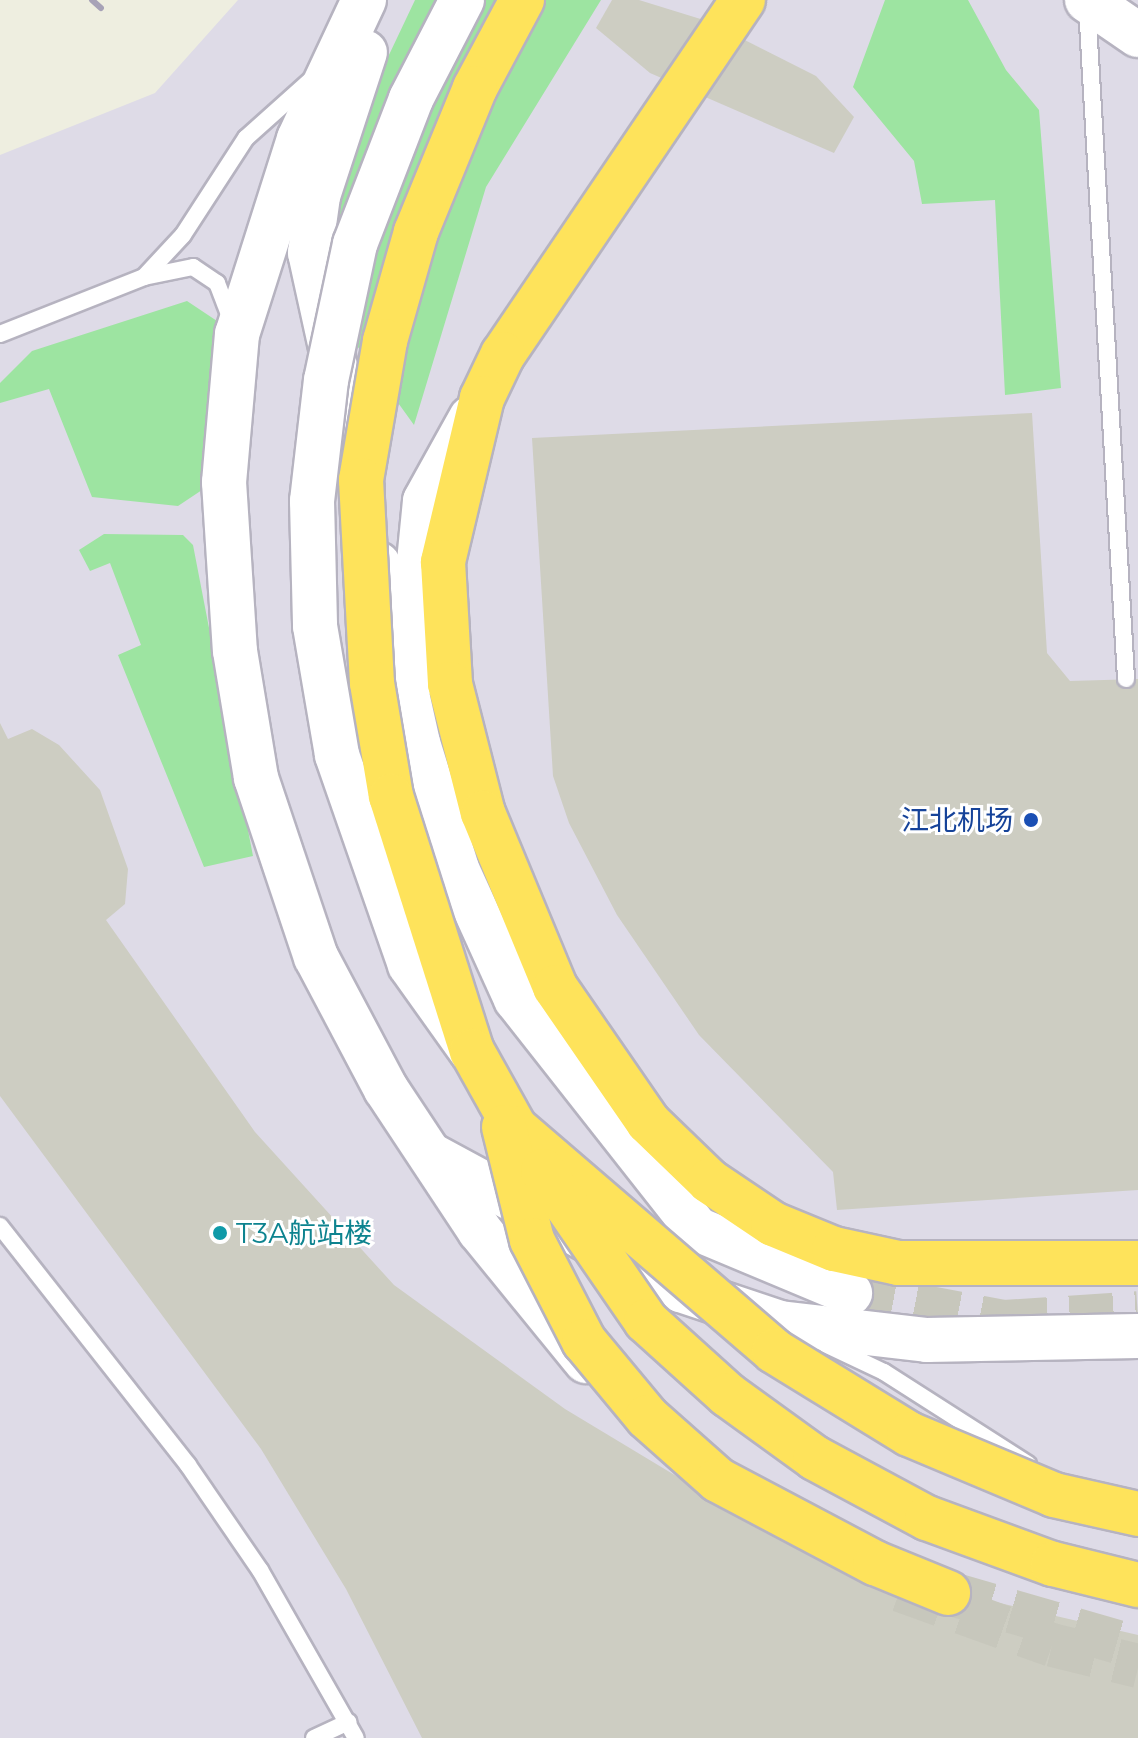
<!DOCTYPE html>
<meta charset="utf-8">
<style>
body{margin:0}
#map{position:relative;width:1138px;height:1738px;overflow:hidden;background:#eeeee0;font-family:Montserrat,"Noto Sans SC",sans-serif}
div>[style]{position:absolute}
[style*='--x']{left:calc(var(--x)*1px);top:calc(var(--y)*1px);width:calc(var(--w)*1px);rotate:calc(var(--a)*1deg)}
.airport>*{inset:0;background:#dedbe7}
.green>*{inset:0;background:#9de4a1}
.building>*{inset:0;background:#cdcdc2}
.secondary-tunnel>*{height:44px;margin-top:-22px;transform-origin:0;background:repeating-linear-gradient(90deg,#c7c7bc 0 44px,transparent 0 66px)}
.highway-tunnel>*{height:44px;margin-top:-22px;transform-origin:0;background:repeating-linear-gradient(90deg,#c7c7bc 0 44px,transparent 0 66px)}
.roads{filter:drop-shadow(2px 0 #b6b3c0) drop-shadow(-2px 0 #b6b3c0) drop-shadow(0 2px #b6b3c0) drop-shadow(0 -2px #b6b3c0)}
.lane>*{height:16px;margin:-8px;padding:0 8px;transform-origin:8px;border-radius:8px;background:#fff}
.secondary>*{height:44px;margin:-22px;padding:0 22px;transform-origin:22px;border-radius:22px;background:#fff}
.highway>*{height:44px;margin:-22px;padding:0 22px;transform-origin:22px;border-radius:22px;background:#fee35b}
.rail>*{height:6px;margin:-3px;padding:0 3px;transform-origin:3px;border-radius:3px;background:#a7a2b7}
.bridges{filter:drop-shadow(2px 0 #b6b3c0) drop-shadow(-2px 0 #b6b3c0) drop-shadow(0 2px #b6b3c0) drop-shadow(0 -2px #b6b3c0)}
.secondary-bridge>*{height:44px;margin:-22px;padding:0 22px;transform-origin:22px;border-radius:22px;background:#fff}
.highway-bridge>*{height:44px;margin:-22px;padding:0 22px;transform-origin:22px;border-radius:22px;background:#fee35b}
.dots>*{width:22px;height:22px;translate:-50% -50%;box-sizing:border-box;border:4px solid #fff;border-radius:50%}
span{translate:-50% -50%;white-space:nowrap;text-align:center;line-height:1.15;-webkit-text-stroke:6px #fff;paint-order:stroke}
.transit-label{font-size:28px;color:#164399}
.right{translate:-100% -50%;text-align:right}
.culture-label{font-size:28px;color:#0d838f}
.left{translate:0 -50%;text-align:left}
</style>
<div id="map">
<div class="airport">
<i style="clip-path:polygon(238px 0,1138px 0,1138px 1738px,0 1738px,0 155px,155px 93px)"></i>
</div>
<div class="green">
<i style="clip-path:polygon(415px 0,601px 0,486px 187px,414px 425px,332px 311px,321px 262px,379px 76px)"></i>
<i style="clip-path:polygon(885px 0,968px 0,1006px 70px,1039px 110px,1061px 388px,1005px 395px,995px 200px,922px 204px,914px 161px,853px 87px)"></i>
<i style="clip-path:polygon(187px 301px,220px 323px,202px 490px,178px 506px,92px 497px,49px 389px,0 403px,0 383px,32px 351px)"></i>
<i style="clip-path:polygon(104px 534px,183px 535px,193px 545px,253px 856px,204px 867px,118px 655px,141px 645px,110px 563px,90px 571px,79px 550px)"></i>
</div>
<div class="building">
<i style="clip-path:polygon(612px 0,639px 0,707px 21px,816px 76px,854px 117px,834px 153px,650px 73px,596px 28px)"></i>
<i style="clip-path:polygon(1032px 413px,1047px 653px,1070px 681px,1138px 679px,1138px 1190px,837px 1210px,833px 1172px,699px 1035px,617px 915px,569px 823px,553px 776px,532px 438px)"></i>
<i style="clip-path:polygon(0 723px,8px 739px,32px 729px,59px 745px,100px 790px,128px 869px,125px 904px,106px 920px,255px 1132px,394px 1285px,565px 1409px,721px 1503px,905px 1581px,1138px 1635px,1138px 1738px,422px 1738px,346px 1589px,261px 1449px,0 1096px)"></i>
</div>
<div class="secondary-tunnel">
<i style="--x:850;--y:1293;--w:157;--a:10.7"></i>
<i style="--x:1004;--y:1322;--w:134;--a:-3.8"></i>
<i style="--x:900;--y:1590;--w:162;--a:19.9"></i>
<i style="--x:1052;--y:1645;--w:89;--a:13.7"></i>
</div>
<div class="highway-tunnel">
<i style="--x:948;--y:1593;--w:198;--a:16.1"></i>
</div>
<div class="roads">
<div class="lane">
<i style="--x:1087;--y:6;--w:674;--a:86.68"></i>
<i style="--x:144;--y:277;--w:57;--a:-47.1"></i>
<i style="--x:183;--y:235;--w:116;--a:-57"></i>
<i style="--x:246;--y:138;--w:90;--a:-41.8"></i>
<i style="--x:0;--y:334;--w:155;--a:-21.6"></i>
<i style="--x:144;--y:277;--w:50;--a:-11.5"></i>
<i style="--x:193;--y:267;--w:29;--a:34"></i>
<i style="--x:217;--y:283;--w:40;--a:69"></i>
<i style="--x:0;--y:1226;--w:304;--a:51.8"></i>
<i style="--x:188;--y:1465;--w:127;--a:55.6"></i>
<i style="--x:260;--y:1570;--w:193;--a:60.3"></i>
<i style="--x:825;--y:1344;--w:65;--a:25.4"></i>
<i style="--x:884;--y:1372;--w:171;--a:32.6"></i>
<i style="--x:314;--y:1738;--w:38;--a:-25"></i>
</div>
<div class="secondary">
<i style="--x:364;--y:0;--w:153;--a:115.1"></i>
<i style="--x:299;--y:139;--w:205;--a:107.6"></i>
<i style="--x:237;--y:334;--w:149;--a:95"></i>
<i style="--x:224;--y:482;--w:169;--a:86.3"></i>
<i style="--x:235;--y:651;--w:129;--a:80.6"></i>
<i style="--x:256;--y:778;--w:189;--a:71.5"></i>
<i style="--x:316;--y:957;--w:149;--a:62.1"></i>
<i style="--x:386;--y:1089;--w:170;--a:56.5"></i>
<i style="--x:480;--y:1231;--w:168;--a:50.8"></i>
<i style="--x:1087;--y:0;--w:62;--a:34.5"></i>
<i style="--x:362;--y:489;--w:242;--a:-102.4"></i>
<i style="--x:310;--y:253;--w:58;--a:-82"></i>
<i style="--x:318;--y:196;--w:151;--a:-71.9"></i>
<i style="--x:378;--y:564;--w:183;--a:77.4"></i>
<i style="--x:418;--y:743;--w:132;--a:72.8"></i>
<i style="--x:457;--y:869;--w:143;--a:65.6"></i>
<i style="--x:516;--y:999;--w:293;--a:51.8"></i>
<i style="--x:697;--y:1229;--w:166;--a:22.7"></i>
<i style="--x:426;--y:672;--w:110;--a:-93.6"></i>
<i style="--x:419;--y:562;--w:61;--a:-84.4"></i>
<i style="--x:425;--y:501;--w:95;--a:-61"></i>
<i style="--x:431;--y:1155;--w:284;--a:28.4"></i>
<i style="--x:681;--y:1290;--w:104;--a:18.4"></i>
<i style="--x:780;--y:1323;--w:148;--a:6.6"></i>
<i style="--x:927;--y:1340;--w:211;--a:-1.1"></i>
</div>
<div class="highway">
<i style="--x:743;--y:0;--w:428;--a:124.1"></i>
<i style="--x:503;--y:354;--w:49;--a:115.5"></i>
<i style="--x:482;--y:398;--w:169;--a:103.4"></i>
<i style="--x:443;--y:562;--w:122;--a:86.7"></i>
<i style="--x:450;--y:684;--w:133;--a:75.7"></i>
<i style="--x:483;--y:813;--w:188;--a:67.5"></i>
<i style="--x:555;--y:987;--w:164;--a:55.4"></i>
<i style="--x:648;--y:1122;--w:85;--a:44"></i>
<i style="--x:709;--y:1181;--w:77;--a:33.9"></i>
<i style="--x:773;--y:1224;--w:66;--a:22.3"></i>
<i style="--x:834;--y:1249;--w:66;--a:12.3"></i>
<i style="--x:898;--y:1263;--w:240;--a:0"></i>
</div>
</div>
<div class="rail">
<i style="--x:92;--y:0;--w:12;--a:42"></i>
</div>
<div class="bridges">
<div class="secondary-bridge">
<i style="--x:462;--y:0;--w:111;--a:117.3"></i>
<i style="--x:411;--y:99;--w:155;--a:111.1"></i>
<i style="--x:355;--y:244;--w:139;--a:102"></i>
<i style="--x:326;--y:380;--w:122;--a:96.6"></i>
<i style="--x:312;--y:501;--w:125;--a:88.6"></i>
<i style="--x:315;--y:626;--w:131;--a:80.3"></i>
<i style="--x:337;--y:755;--w:222;--a:70.8"></i>
<i style="--x:410;--y:965;--w:103;--a:54.5"></i>
</div>
<div class="highway-bridge">
<i style="--x:522;--y:0;--w:100;--a:118.1"></i>
<i style="--x:475;--y:88;--w:156;--a:112.3"></i>
<i style="--x:416;--y:232;--w:113;--a:105.9"></i>
<i style="--x:385;--y:341;--w:141;--a:99.8"></i>
<i style="--x:361;--y:480;--w:203;--a:86.9"></i>
<i style="--x:372;--y:683;--w:115;--a:80.5"></i>
<i style="--x:391;--y:796;--w:268;--a:72.4"></i>
<i style="--x:472;--y:1051;--w:88;--a:60.8"></i>
<i style="--x:515;--y:1128;--w:342;--a:40.7"></i>
<i style="--x:774;--y:1351;--w:158;--a:31.6"></i>
<i style="--x:909;--y:1434;--w:157;--a:22.8"></i>
<i style="--x:1054;--y:1495;--w:86;--a:12.7"></i>
<i style="--x:504;--y:1127;--w:116;--a:76.1"></i>
<i style="--x:532;--y:1240;--w:114;--a:62.8"></i>
<i style="--x:584;--y:1341;--w:99;--a:50.3"></i>
<i style="--x:647;--y:1417;--w:95;--a:41.6"></i>
<i style="--x:718;--y:1480;--w:178;--a:27.9"></i>
<i style="--x:875;--y:1563;--w:79;--a:22.3"></i>
<i style="--x:543;--y:1171;--w:182;--a:55.5"></i>
<i style="--x:646;--y:1321;--w:110;--a:42.1"></i>
<i style="--x:728;--y:1395;--w:107;--a:35.9"></i>
<i style="--x:815;--y:1458;--w:127;--a:28.2"></i>
<i style="--x:927;--y:1518;--w:134;--a:20.1"></i>
<i style="--x:1053;--y:1564;--w:88;--a:13.9"></i>
</div>
</div>
<div class="dots">
<i style="left:1031px;top:820px;background:#1a4fb4"></i>
<i style="left:220px;top:1233px;background:#0f9aa8"></i>
</div>
<div class="transit-label">
<span class="right" style="left:1013px;top:820px">江北机场</span>
</div>
<div class="culture-label">
<span class="left" style="left:236px;top:1233px">T3A航站楼</span>
</div>
</div>
